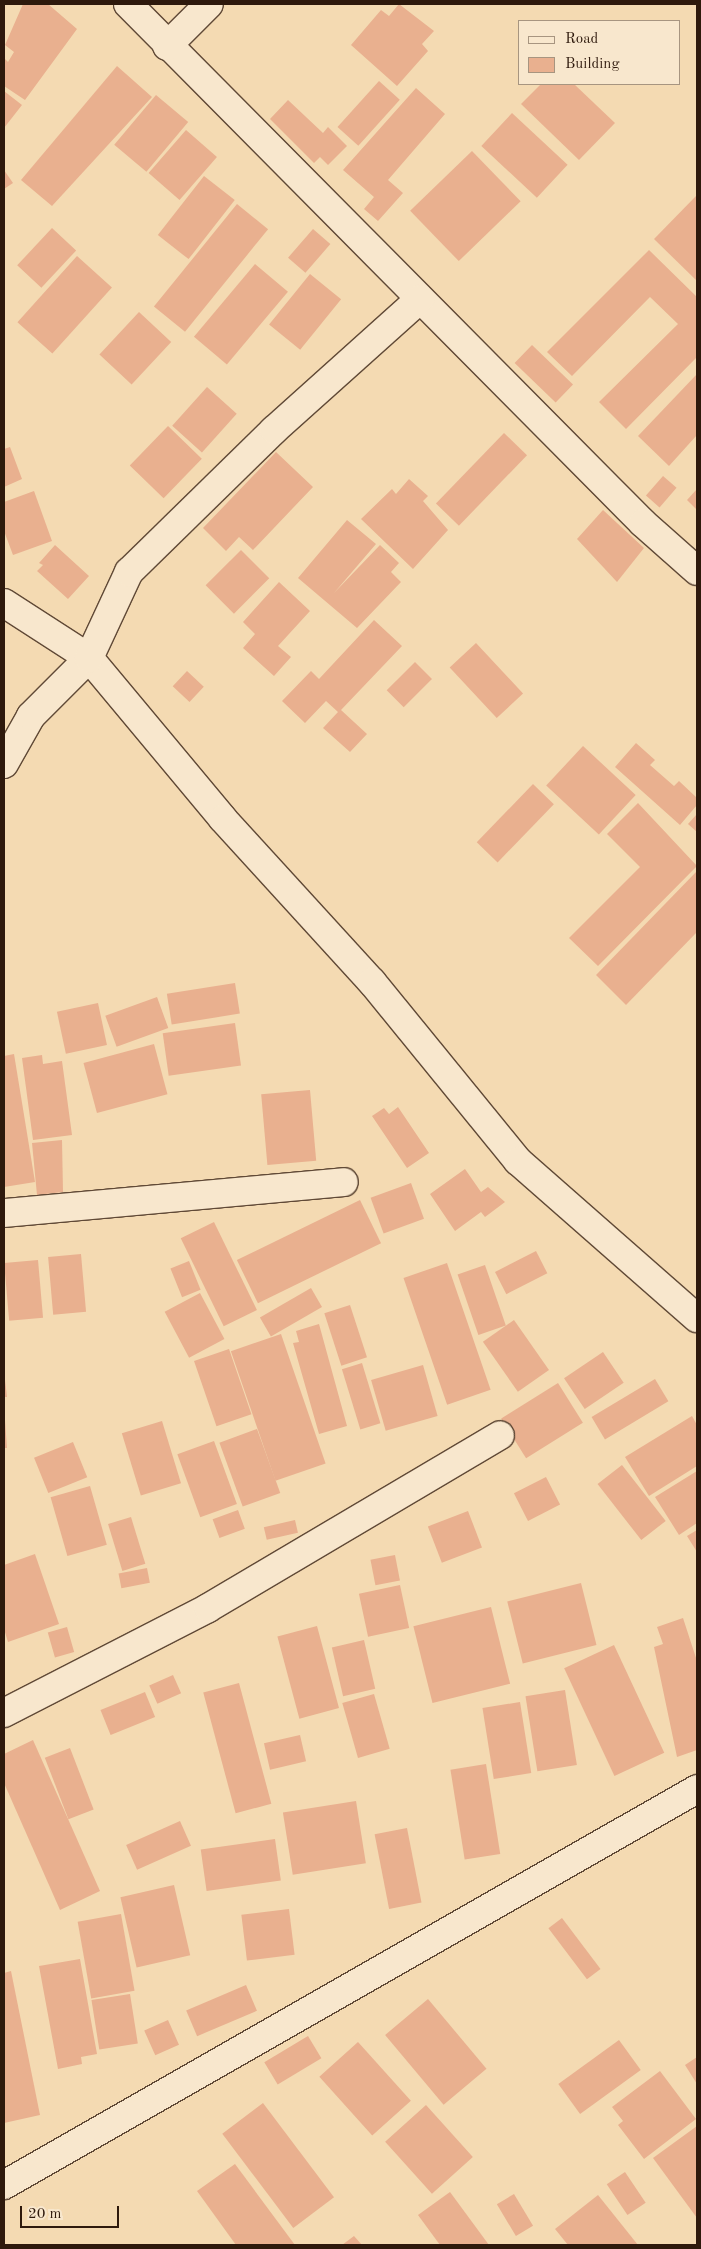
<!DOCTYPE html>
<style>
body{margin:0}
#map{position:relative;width:701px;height:2249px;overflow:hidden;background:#f4dab2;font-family:"Old Standard TT",serif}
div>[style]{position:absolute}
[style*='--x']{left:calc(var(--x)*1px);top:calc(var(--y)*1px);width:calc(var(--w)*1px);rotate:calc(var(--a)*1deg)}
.building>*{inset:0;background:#e9b08f;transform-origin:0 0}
.roads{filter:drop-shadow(1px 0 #604936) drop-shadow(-1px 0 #604936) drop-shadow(0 1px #604936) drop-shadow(0 -1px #604936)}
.minor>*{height:28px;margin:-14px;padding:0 14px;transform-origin:14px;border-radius:14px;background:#f8e7cd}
span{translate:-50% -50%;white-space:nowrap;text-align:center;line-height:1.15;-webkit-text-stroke:4.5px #f8e7cd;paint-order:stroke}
.frame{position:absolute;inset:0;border:5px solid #2e190c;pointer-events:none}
.legend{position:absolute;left:518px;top:20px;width:162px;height:65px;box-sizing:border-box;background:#f8e7cd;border:1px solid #a79580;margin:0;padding:6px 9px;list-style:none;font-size:15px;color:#2e190c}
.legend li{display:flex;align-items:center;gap:10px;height:25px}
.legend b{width:25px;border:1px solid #a79580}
.scale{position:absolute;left:20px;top:2206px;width:99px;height:22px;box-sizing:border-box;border:2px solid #2e190c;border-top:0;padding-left:6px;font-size:15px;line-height:18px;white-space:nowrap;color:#2e190c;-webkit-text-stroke:4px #f8e7cd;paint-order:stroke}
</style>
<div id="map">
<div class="building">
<i style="clip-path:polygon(23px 4px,48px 4px,77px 29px,25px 100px,4px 86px,4px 58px,8px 62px,14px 52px,5px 45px)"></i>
<i style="clip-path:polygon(399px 4px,434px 31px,422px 44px,428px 51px,397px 86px,351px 45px,381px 10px,389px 16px)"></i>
<i style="clip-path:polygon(117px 66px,152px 97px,52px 206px,21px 180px)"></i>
<i style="left:379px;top:81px;width:28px;height:62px;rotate:42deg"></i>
<i style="clip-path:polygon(541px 84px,574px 84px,615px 123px,579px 160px,521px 104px)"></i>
<i style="clip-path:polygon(416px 88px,445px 114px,388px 180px,403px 193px,378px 221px,364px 209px,374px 197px,343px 170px)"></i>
<i style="clip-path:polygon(4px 91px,22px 105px,4px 128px)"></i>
<i style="left:156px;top:95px;width:42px;height:65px;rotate:40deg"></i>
<i style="clip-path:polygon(288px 100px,323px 133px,328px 127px,347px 146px,328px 165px,320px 157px,314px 163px,270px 119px)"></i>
<i style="left:512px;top:113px;width:76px;height:45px;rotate:43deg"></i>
<i style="left:186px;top:130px;width:41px;height:57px;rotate:41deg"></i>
<i style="left:472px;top:151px;width:70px;height:86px;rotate:46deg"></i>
<i style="clip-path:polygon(4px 170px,13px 183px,4px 189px)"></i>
<i style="left:204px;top:176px;width:39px;height:75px;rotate:38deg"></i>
<i style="clip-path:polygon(696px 196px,697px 198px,697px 281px,654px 239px)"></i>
<i style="left:237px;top:204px;width:40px;height:132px;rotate:39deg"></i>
<i style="left:52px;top:228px;width:33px;height:51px;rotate:43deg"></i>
<i style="left:313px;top:229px;width:23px;height:38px;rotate:41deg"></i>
<i style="clip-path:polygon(649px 250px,697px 297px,697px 357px,626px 429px,599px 402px,678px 324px,650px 297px,572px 376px,547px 352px)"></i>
<i style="left:77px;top:256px;width:47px;height:89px;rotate:42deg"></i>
<i style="left:255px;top:264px;width:43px;height:95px;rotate:40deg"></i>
<i style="left:310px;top:274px;width:40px;height:65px;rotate:39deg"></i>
<i style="left:139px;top:312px;width:44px;height:58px;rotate:43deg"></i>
<i style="left:532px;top:345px;width:57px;height:25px;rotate:44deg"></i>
<i style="clip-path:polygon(697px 374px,697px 435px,669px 466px,638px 436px)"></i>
<i style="left:207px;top:387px;width:40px;height:52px;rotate:42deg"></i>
<i style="left:168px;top:426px;width:47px;height:55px;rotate:44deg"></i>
<i style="left:504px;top:433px;width:32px;height:98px;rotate:44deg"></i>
<i style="clip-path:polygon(10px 447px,22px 479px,4px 487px,4px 449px)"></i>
<i style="clip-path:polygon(276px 452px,313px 487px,253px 550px,239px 537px,226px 551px,203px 528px)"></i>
<i style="left:663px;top:476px;width:18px;height:26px;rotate:41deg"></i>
<i style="clip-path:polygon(409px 479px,428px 496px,423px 501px,448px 530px,413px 569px,361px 519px,392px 489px,396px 494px)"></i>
<i style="clip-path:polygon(697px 489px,697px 510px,687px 500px)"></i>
<i style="clip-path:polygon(34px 491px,52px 541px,13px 555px,4px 531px,4px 502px)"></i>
<i style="clip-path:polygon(603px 510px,644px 548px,617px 582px,577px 539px)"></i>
<i style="clip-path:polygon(347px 520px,376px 544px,334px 593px,380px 545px,399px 563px,391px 572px,401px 582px,357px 628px,298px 578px)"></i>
<i style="clip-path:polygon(55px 545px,89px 576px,68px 599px,37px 571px,43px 565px,39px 563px)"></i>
<i style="left:241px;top:550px;width:40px;height:50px;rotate:45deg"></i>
<i style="clip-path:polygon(279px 582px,310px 611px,278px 646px,291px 657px,274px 676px,243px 648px,255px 634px,243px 622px)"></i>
<i style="clip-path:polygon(374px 620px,402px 646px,341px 710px,367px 734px,350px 752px,323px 728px,338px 712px,326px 701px,305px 723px,282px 701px,311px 671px,319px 679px)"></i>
<i style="left:476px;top:643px;width:69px;height:36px;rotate:47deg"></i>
<i style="left:415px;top:662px;width:24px;height:40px;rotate:45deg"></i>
<i style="left:187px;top:671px;width:23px;height:21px;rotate:43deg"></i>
<i style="clip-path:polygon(636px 743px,655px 760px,650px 765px,674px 786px,679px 781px,697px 798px,697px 805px,680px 825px,615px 767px)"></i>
<i style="left:583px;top:746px;width:72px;height:54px;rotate:43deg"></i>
<i style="left:533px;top:784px;width:29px;height:81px;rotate:44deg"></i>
<i style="clip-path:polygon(638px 803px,697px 866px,598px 966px,569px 938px,640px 867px,607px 834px)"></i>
<i style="clip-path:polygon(697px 814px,697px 832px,688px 824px)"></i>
<i style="clip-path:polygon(697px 871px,697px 932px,626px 1005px,596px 975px)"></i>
<i style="left:235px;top:983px;width:31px;height:69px;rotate:81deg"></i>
<i style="left:157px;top:997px;width:33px;height:55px;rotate:70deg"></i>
<i style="left:98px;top:1003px;width:43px;height:42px;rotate:78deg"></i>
<i style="left:235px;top:1023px;width:43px;height:73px;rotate:82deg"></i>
<i style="left:154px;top:1044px;width:52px;height:73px;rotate:75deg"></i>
<i style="clip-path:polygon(14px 1054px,35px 1182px,4px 1187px,4px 1056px)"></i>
<i style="clip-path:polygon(42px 1055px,43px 1064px,62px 1061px,72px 1135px,33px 1140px,22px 1058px)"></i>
<i style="left:310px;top:1090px;width:71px;height:49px;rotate:85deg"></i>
<i style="clip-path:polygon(398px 1107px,429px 1153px,407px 1168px,372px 1116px,384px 1108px,389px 1114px)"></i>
<i style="clip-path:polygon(62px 1140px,63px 1192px,37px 1195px,32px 1143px)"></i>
<i style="clip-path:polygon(465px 1169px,481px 1192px,488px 1187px,505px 1202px,485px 1217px,481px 1212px,455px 1231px,430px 1194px)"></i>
<i style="left:411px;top:1183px;width:38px;height:43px;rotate:70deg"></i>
<i style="left:360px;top:1200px;width:48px;height:137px;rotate:64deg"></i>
<i style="left:214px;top:1222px;width:98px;height:37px;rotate:64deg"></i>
<i style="left:536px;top:1251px;width:25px;height:46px;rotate:63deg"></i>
<i style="left:81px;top:1254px;width:58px;height:33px;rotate:85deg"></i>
<i style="left:38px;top:1260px;width:58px;height:34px;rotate:85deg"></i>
<i style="left:189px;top:1261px;width:31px;height:20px;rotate:68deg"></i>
<i style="left:447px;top:1263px;width:134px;height:46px;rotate:71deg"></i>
<i style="left:485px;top:1265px;width:64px;height:29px;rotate:71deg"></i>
<i style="left:311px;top:1288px;width:22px;height:59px;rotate:60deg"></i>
<i style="left:200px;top:1293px;width:52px;height:40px;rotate:62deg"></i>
<i style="left:350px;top:1305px;width:55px;height:27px;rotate:72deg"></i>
<i style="left:514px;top:1320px;width:61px;height:38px;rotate:55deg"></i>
<i style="clip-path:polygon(319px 1324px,347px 1426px,319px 1434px,293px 1343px,299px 1342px,296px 1331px)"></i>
<i style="left:281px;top:1334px;width:137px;height:53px;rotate:71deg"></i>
<i style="left:229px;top:1349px;width:69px;height:37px;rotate:71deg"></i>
<i style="left:603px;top:1352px;width:37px;height:47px;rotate:56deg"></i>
<i style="left:362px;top:1363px;width:63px;height:21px;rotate:73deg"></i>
<i style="left:423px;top:1365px;width:53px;height:54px;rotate:74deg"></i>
<i style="clip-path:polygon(4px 1371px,7px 1397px,4px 1397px)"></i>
<i style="left:655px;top:1379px;width:26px;height:74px;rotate:59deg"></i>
<i style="left:558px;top:1383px;width:47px;height:67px;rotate:58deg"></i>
<i style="clip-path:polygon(692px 1416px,697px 1425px,697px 1466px,649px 1496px,625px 1457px)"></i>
<i style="clip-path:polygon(5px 1420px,7px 1448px,4px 1448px,4px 1421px)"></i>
<i style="left:162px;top:1421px;width:65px;height:42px;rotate:73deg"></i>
<i style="left:257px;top:1429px;width:68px;height:40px;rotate:70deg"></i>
<i style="left:214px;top:1441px;width:67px;height:39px;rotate:70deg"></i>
<i style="left:73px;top:1442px;width:38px;height:42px;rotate:68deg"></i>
<i style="left:622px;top:1465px;width:71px;height:31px;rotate:52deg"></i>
<i style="clip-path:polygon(697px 1471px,697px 1523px,679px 1535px,655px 1497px)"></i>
<i style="left:546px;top:1477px;width:31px;height:36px;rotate:63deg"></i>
<i style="left:90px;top:1486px;width:61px;height:41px;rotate:74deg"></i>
<i style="left:238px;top:1510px;width:20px;height:27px;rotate:70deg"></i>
<i style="left:468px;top:1511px;width:39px;height:43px;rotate:69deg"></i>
<i style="left:131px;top:1517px;width:49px;height:24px;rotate:73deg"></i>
<i style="left:295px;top:1520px;width:13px;height:32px;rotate:77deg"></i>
<i style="clip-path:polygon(697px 1530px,697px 1552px,687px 1536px)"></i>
<i style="clip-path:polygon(35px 1554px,59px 1624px,8px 1642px,4px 1629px,4px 1565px)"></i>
<i style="left:395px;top:1555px;width:26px;height:25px;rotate:79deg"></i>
<i style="left:147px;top:1568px;width:15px;height:29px;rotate:79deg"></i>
<i style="left:581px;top:1583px;width:64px;height:76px;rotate:76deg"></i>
<i style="left:400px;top:1585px;width:44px;height:42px;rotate:78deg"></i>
<i style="left:491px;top:1607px;width:79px;height:80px;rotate:76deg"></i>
<i style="clip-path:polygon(683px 1618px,697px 1661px,697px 1750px,677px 1757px,654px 1647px,663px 1644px,657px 1627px)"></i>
<i style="left:317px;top:1626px;width:85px;height:41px;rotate:75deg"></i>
<i style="left:67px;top:1627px;width:26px;height:20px;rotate:74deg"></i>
<i style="left:364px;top:1640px;width:50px;height:33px;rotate:77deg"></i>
<i style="left:614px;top:1645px;width:119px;height:55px;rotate:65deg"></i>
<i style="left:173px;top:1675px;width:20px;height:26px;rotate:66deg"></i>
<i style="left:239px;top:1683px;width:125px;height:37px;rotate:75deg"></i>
<i style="left:565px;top:1690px;width:76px;height:40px;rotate:81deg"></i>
<i style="left:145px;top:1692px;width:27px;height:48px;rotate:68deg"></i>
<i style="left:374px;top:1694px;width:57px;height:33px;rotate:74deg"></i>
<i style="left:520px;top:1702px;width:72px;height:38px;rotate:81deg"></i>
<i style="left:300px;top:1735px;width:27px;height:37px;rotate:77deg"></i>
<i style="clip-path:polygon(33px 1740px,100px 1891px,60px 1910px,4px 1783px,4px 1754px)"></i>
<i style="left:70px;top:1748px;width:66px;height:27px;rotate:69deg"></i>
<i style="left:486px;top:1764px;width:91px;height:36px;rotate:81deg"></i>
<i style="left:356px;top:1801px;width:63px;height:74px;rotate:81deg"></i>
<i style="left:180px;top:1821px;width:27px;height:59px;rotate:66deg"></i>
<i style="left:407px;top:1828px;width:76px;height:33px;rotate:79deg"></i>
<i style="left:275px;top:1839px;width:42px;height:75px;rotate:82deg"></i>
<i style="left:174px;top:1885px;width:72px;height:55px;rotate:77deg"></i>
<i style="left:289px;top:1909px;width:46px;height:48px;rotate:83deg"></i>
<i style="left:121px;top:1914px;width:78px;height:44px;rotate:80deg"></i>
<i style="left:562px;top:1918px;width:64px;height:17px;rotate:53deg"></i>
<i style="clip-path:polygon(80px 1959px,97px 2054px,81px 2057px,82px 2064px,58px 2069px,39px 1966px)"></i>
<i style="clip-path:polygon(11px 1971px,40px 2115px,4px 2123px,4px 1973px)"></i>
<i style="left:246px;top:1985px;width:28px;height:65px;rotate:67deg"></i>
<i style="left:130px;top:1994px;width:50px;height:39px;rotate:81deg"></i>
<i style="left:428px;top:1999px;width:91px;height:56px;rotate:50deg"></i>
<i style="left:168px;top:2020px;width:27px;height:26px;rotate:66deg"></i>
<i style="left:308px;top:2036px;width:26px;height:51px;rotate:59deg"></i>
<i style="left:619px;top:2040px;width:37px;height:75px;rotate:54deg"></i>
<i style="left:358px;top:2042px;width:79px;height:52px;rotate:48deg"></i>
<i style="clip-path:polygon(697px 2057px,697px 2084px,685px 2065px)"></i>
<i style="clip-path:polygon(660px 2071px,696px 2119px,644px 2159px,618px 2125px,623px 2121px,612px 2107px)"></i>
<i style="left:263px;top:2103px;width:118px;height:51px;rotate:53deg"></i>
<i style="left:426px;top:2105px;width:70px;height:55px;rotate:48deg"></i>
<i style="clip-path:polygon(697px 2126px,697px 2218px,653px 2158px)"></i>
<i style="clip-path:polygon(235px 2164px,295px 2245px,236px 2245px,197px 2191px)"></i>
<i style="left:625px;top:2172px;width:37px;height:22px;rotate:56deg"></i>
<i style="clip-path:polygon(450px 2192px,489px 2245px,440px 2245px,418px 2215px)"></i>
<i style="left:514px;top:2194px;width:37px;height:20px;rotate:59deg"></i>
<i style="clip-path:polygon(598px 2195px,638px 2245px,568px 2245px,555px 2229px)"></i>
<i style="clip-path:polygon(354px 2236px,362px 2245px,342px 2245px)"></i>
</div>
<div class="roads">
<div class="minor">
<i style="--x:128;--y:4;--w:731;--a:45.22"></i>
<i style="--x:643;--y:523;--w:72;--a:41.6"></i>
<i style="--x:167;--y:46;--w:59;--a:-45"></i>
<i style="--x:4;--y:603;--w:101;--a:32.9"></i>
<i style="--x:89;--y:658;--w:209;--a:50.2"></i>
<i style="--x:223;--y:819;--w:221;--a:47.6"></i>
<i style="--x:372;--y:982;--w:231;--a:50.8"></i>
<i style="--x:518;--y:1161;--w:238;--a:41.3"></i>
<i style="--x:4;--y:764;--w:55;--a:-60.6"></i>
<i style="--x:31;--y:716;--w:82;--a:-45"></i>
<i style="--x:89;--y:658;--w:95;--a:-65.1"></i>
<i style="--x:129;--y:572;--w:203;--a:-44.4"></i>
<i style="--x:274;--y:430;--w:196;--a:-41.9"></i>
<i style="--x:4;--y:1213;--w:341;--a:-5.2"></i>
<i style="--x:4;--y:1713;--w:229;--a:-27.2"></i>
<i style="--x:208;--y:1608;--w:339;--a:-30.6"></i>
<i style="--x:4;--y:2185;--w:798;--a:-29.74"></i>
</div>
</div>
<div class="frame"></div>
<ul class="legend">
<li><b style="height:6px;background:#f8e7cd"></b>Road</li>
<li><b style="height:14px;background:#e9b08f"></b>Building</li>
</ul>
<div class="scale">20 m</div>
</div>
